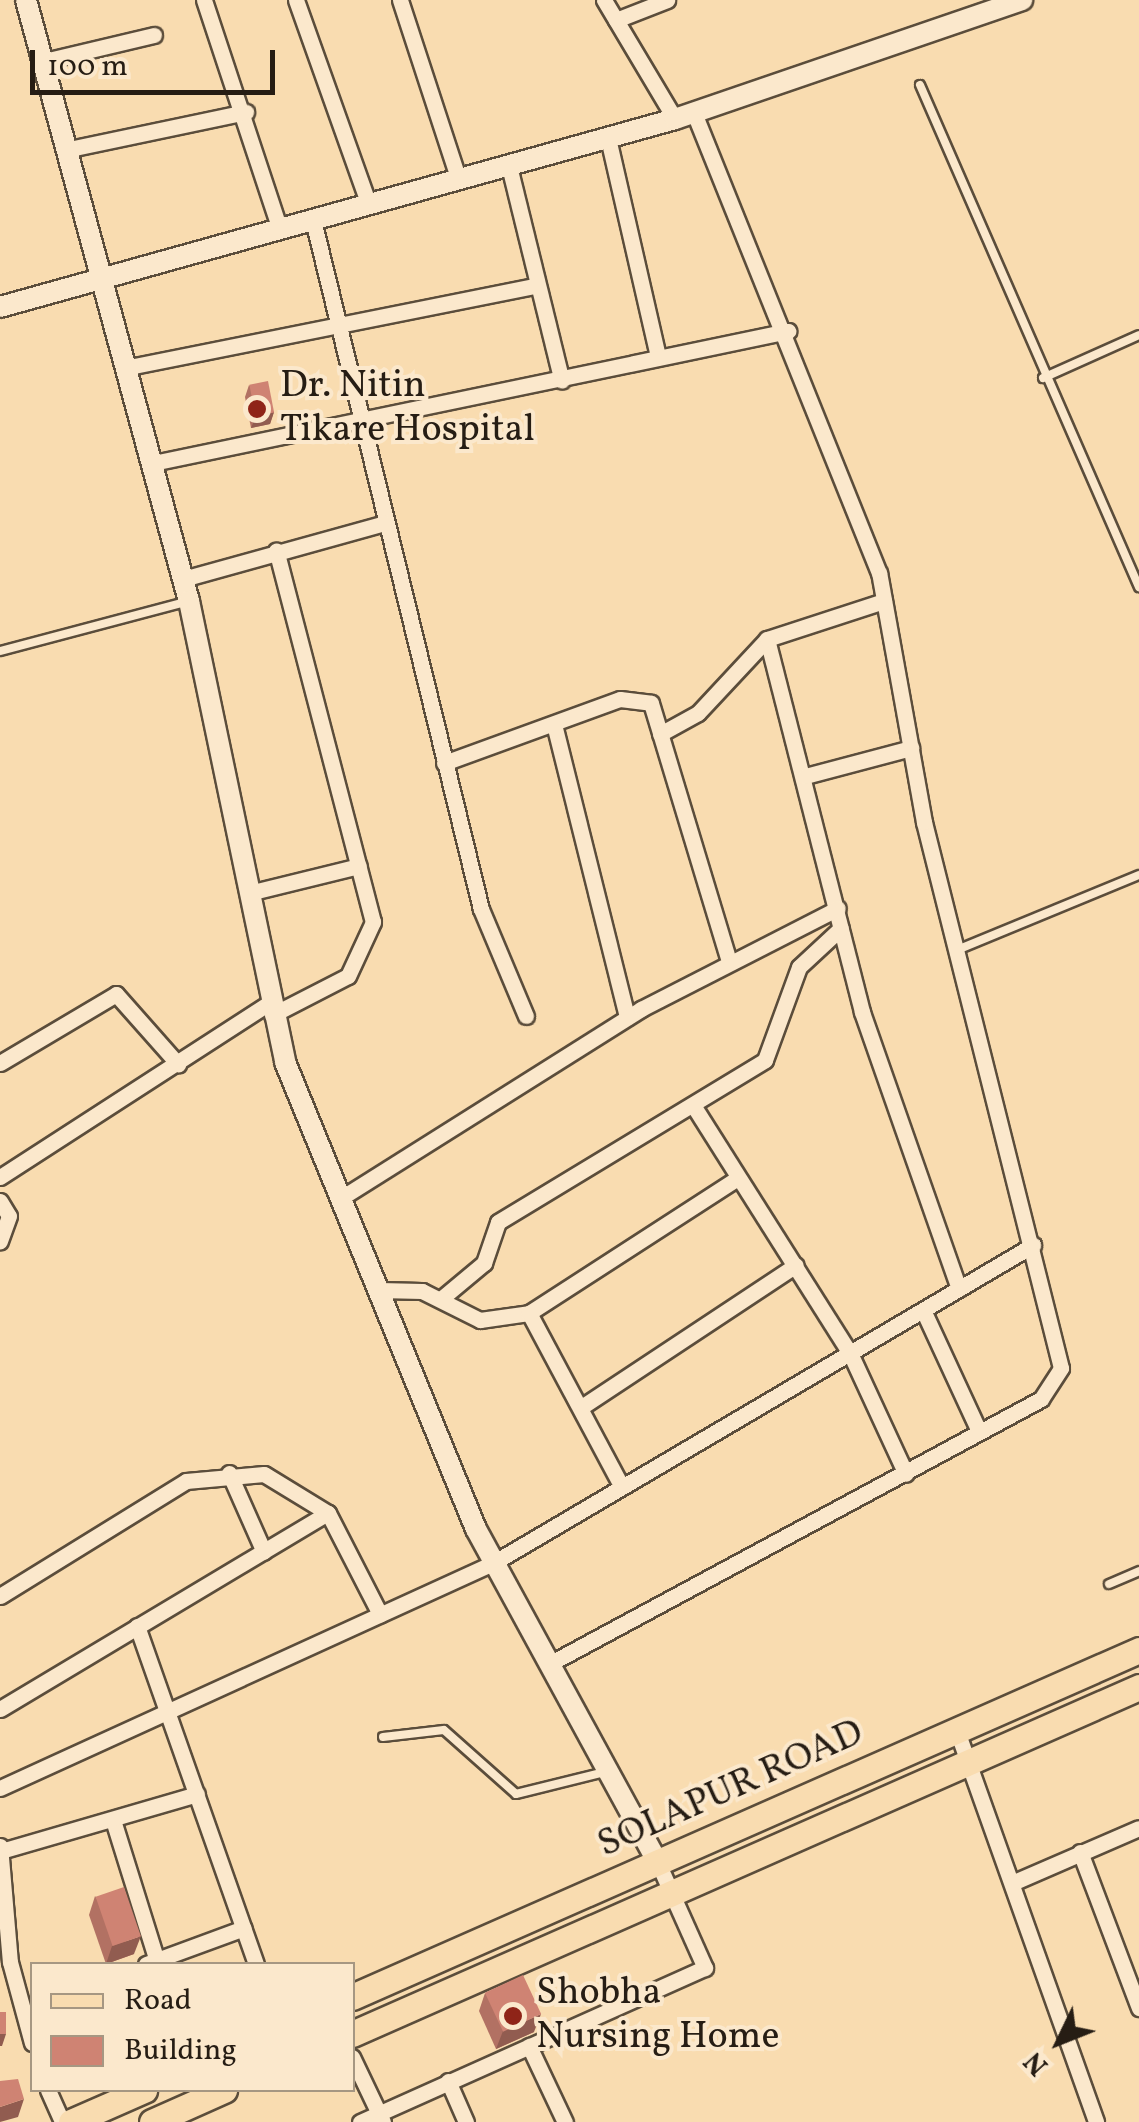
<!DOCTYPE html>
<style>
body{margin:0}
#map{position:relative;width:1139px;height:2122px;overflow:hidden;background:#f9dcb0;font-family:Vollkorn,serif}
div>[style]{position:absolute}
[style*='--x']{left:calc(var(--x)*1px);top:calc(var(--y)*1px);width:calc(var(--w)*1px);rotate:calc(var(--a)*1deg)}
.roads{filter:drop-shadow(2px 0 #5b4d3b) drop-shadow(-2px 0 #5b4d3b) drop-shadow(0 2px #5b4d3b) drop-shadow(0 -2px #5b4d3b)}
.service>*{height:8px;margin:-4px;padding:0 4px;transform-origin:4px;border-radius:4px;background:#fbe8cc}
.minor>*{height:15px;margin:-7.5px;padding:0 7.5px;transform-origin:7.5px;border-radius:7.5px;background:#fbe8cc}
.tertiary>*{height:20px;margin:-10px;padding:0 10px;transform-origin:10px;border-radius:10px;background:#fbe8cc}
.primary>*{height:25px;margin:-12.5px;padding:0 12.5px;transform-origin:12.5px;border-radius:12.5px;background:#f9dcb0}
.wall>*{inset:0;background:#b27163}
.shaded-wall>*{inset:0;background:#915c50}
.building>*{inset:0;background:#cf8373;transform-origin:0 0}
.dots>*{width:28px;height:28px;translate:-50% -50%;box-sizing:border-box;border:5px solid #fbe8cc;border-radius:50%}
span{translate:-50% -50%;white-space:nowrap;text-align:center;line-height:1.15;-webkit-text-stroke:8px #fbe8cc;paint-order:stroke}
.poi-label{font-size:38px;color:#261d14}
.left{translate:0 -50%;text-align:left}
.street-label{font-size:38px;color:#261d14}
.legend{position:absolute;left:30px;top:1962px;width:325px;height:130px;box-sizing:border-box;background:#fbe8cc;border:2px solid #a69782;margin:0;padding:12px 18px;list-style:none;font-size:30px;color:#261d14}
.legend li{display:flex;align-items:center;gap:20px;height:50px}
.legend b{width:50px;border:2px solid #a69782}
.north{position:absolute;left:1009px;top:1992px;width:100px;height:100px;-webkit-text-stroke:8px #fbe8cc;paint-order:stroke;rotate:227deg;font-size:28px;font-weight:700;line-height:40px;text-align:center;color:#261d14}
.north::after{content:'';display:block;margin:auto;width:35px;height:45px;background:#261d14;clip-path:polygon(50% 0,100% 100%,50% 72%,0 100%)}
.scale{position:absolute;left:30px;top:50px;width:245px;height:45px;box-sizing:border-box;border:5px solid #261d14;border-top:0;padding-left:12px;font-size:30px;line-height:35px;white-space:nowrap;color:#261d14;-webkit-text-stroke:8px #fbe8cc;paint-order:stroke}
</style>
<div id="map">
<div class="roads">
<div class="service">
<i style="--x:920;--y:85;--w:548;--a:66.43"></i>
<i style="--x:1043;--y:378;--w:105;--a:-24.1"></i>
<i style="--x:0;--y:651;--w:196;--a:-14.8"></i>
<i style="--x:957;--y:950;--w:197;--a:-22.4"></i>
<i style="--x:1109;--y:1584;--w:33;--a:-23"></i>
<i style="--x:383;--y:1737;--w:61;--a:-6.5"></i>
<i style="--x:444;--y:1730;--w:96;--a:41.6"></i>
<i style="--x:516;--y:1794;--w:92;--a:-13.9"></i>
</div>
<div class="minor">
<i style="--x:204;--y:0;--w:242;--a:71.7"></i>
<i style="--x:296;--y:0;--w:218;--a:70.4"></i>
<i style="--x:400;--y:0;--w:189;--a:71.9"></i>
<i style="--x:604;--y:0;--w:139;--a:59.2"></i>
<i style="--x:616;--y:20;--w:55;--a:-21.4"></i>
<i style="--x:44;--y:61;--w:113;--a:-13.3"></i>
<i style="--x:608;--y:138;--w:225;--a:77.1"></i>
<i style="--x:69;--y:149;--w:181;--a:-11.8"></i>
<i style="--x:509;--y:166;--w:221;--a:76.2"></i>
<i style="--x:313;--y:220;--w:709;--a:76.3"></i>
<i style="--x:481;--y:909;--w:116;--a:67.2"></i>
<i style="--x:129;--y:367;--w:415;--a:-11.3"></i>
<i style="--x:153;--y:463;--w:649;--a:-11.74"></i>
<i style="--x:183;--y:579;--w:210;--a:-15.5"></i>
<i style="--x:767;--y:639;--w:385;--a:75.7"></i>
<i style="--x:862;--y:1012;--w:293;--a:70.7"></i>
<i style="--x:555;--y:728;--w:298;--a:76"></i>
<i style="--x:660;--y:734;--w:43;--a:-28.9"></i>
<i style="--x:698;--y:713;--w:101;--a:-47"></i>
<i style="--x:767;--y:639;--w:123;--a:-18"></i>
<i style="--x:444;--y:763;--w:187;--a:-20"></i>
<i style="--x:620;--y:699;--w:31;--a:7"></i>
<i style="--x:651;--y:703;--w:270;--a:73.2"></i>
<i style="--x:805;--y:776;--w:110;--a:-14.8"></i>
<i style="--x:249;--y:893;--w:113;--a:-13.8"></i>
<i style="--x:272;--y:1015;--w:85;--a:-27.2"></i>
<i style="--x:348;--y:976;--w:60;--a:-65.2"></i>
<i style="--x:373;--y:922;--w:384;--a:-104.6"></i>
<i style="--x:0;--y:1063;--w:135;--a:-30.7"></i>
<i style="--x:116;--y:994;--w:94;--a:48.5"></i>
<i style="--x:693;--y:1105;--w:294;--a:57.7"></i>
<i style="--x:850;--y:1353;--w:133;--a:65.2"></i>
<i style="--x:0;--y:1177;--w:320;--a:-32.9"></i>
<i style="--x:341;--y:1198;--w:355;--a:-32.2"></i>
<i style="--x:641;--y:1009;--w:221;--a:-27.1"></i>
<i style="--x:0;--y:1201;--w:17;--a:59"></i>
<i style="--x:9;--y:1216;--w:27;--a:110"></i>
<i style="--x:379;--y:1290;--w:43;--a:1.3"></i>
<i style="--x:422;--y:1291;--w:65;--a:26.6"></i>
<i style="--x:480;--y:1320;--w:49;--a:-8.1"></i>
<i style="--x:529;--y:1313;--w:197;--a:61.9"></i>
<i style="--x:442;--y:1298;--w:55;--a:-39.8"></i>
<i style="--x:484;--y:1263;--w:43;--a:-71.1"></i>
<i style="--x:498;--y:1222;--w:312;--a:-31.2"></i>
<i style="--x:765;--y:1060;--w:99;--a:-69.9"></i>
<i style="--x:799;--y:967;--w:57;--a:-42.9"></i>
<i style="--x:923;--y:1310;--w:133;--a:65.2"></i>
<i style="--x:529;--y:1313;--w:249;--a:-32.9"></i>
<i style="--x:583;--y:1406;--w:255;--a:-33.5"></i>
<i style="--x:229;--y:1473;--w:86;--a:66.1"></i>
<i style="--x:0;--y:1596;--w:219;--a:-31.7"></i>
<i style="--x:186;--y:1481;--w:78;--a:-5.1"></i>
<i style="--x:264;--y:1474;--w:75;--a:31.4"></i>
<i style="--x:328;--y:1513;--w:114;--a:62.8"></i>
<i style="--x:137;--y:1626;--w:358;--a:70.6"></i>
<i style="--x:549;--y:1664;--w:559;--a:-28.31"></i>
<i style="--x:1041;--y:1399;--w:37;--a:-57"></i>
<i style="--x:1061;--y:1368;--w:563;--a:-104.09"></i>
<i style="--x:924;--y:822;--w:253;--a:-100.2"></i>
<i style="--x:879;--y:573;--w:496;--a:-111.9"></i>
<i style="--x:0;--y:1709;--w:382;--a:-30.9"></i>
<i style="--x:957;--y:1731;--w:415;--a:70.4"></i>
<i style="--x:0;--y:1788;--w:542;--a:-24.53"></i>
<i style="--x:493;--y:1563;--w:627;--a:-30.49"></i>
<i style="--x:113;--y:1820;--w:148;--a:72.7"></i>
<i style="--x:0;--y:1846;--w:116;--a:85.1"></i>
<i style="--x:10;--y:1962;--w:84;--a:74.8"></i>
<i style="--x:1;--y:1851;--w:204;--a:-16.2"></i>
<i style="--x:1080;--y:1852;--w:167;--a:69.3"></i>
<i style="--x:1012;--y:1883;--w:138;--a:-23.4"></i>
<i style="--x:146;--y:1964;--w:104;--a:-20.2"></i>
<i style="--x:529;--y:2046;--w:84;--a:64.7"></i>
<i style="--x:352;--y:2057;--w:72;--a:64.5"></i>
<i style="--x:448;--y:2081;--w:45;--a:66.3"></i>
<i style="--x:48;--y:2090;--w:35;--a:66"></i>
<i style="--x:360;--y:2122;--w:378;--a:-24.1"></i>
<i style="--x:705;--y:1968;--w:115;--a:-114.1"></i>
</div>
<div class="tertiary">
<i style="--x:26;--y:0;--w:623;--a:74.83"></i>
<i style="--x:189;--y:601;--w:471;--a:78.2"></i>
<i style="--x:285;--y:1062;--w:505;--a:67.76"></i>
<i style="--x:476;--y:1529;--w:380;--a:61.4"></i>
<i style="--x:0;--y:307;--w:701;--a:-15.56"></i>
<i style="--x:675;--y:119;--w:367;--a:-18.9"></i>
</div>
<div class="primary">
<i style="--x:352;--y:1997;--w:860;--a:-23.79"></i>
<i style="--x:352;--y:2034;--w:860;--a:-23.79"></i>
<i style="--x:71;--y:2122;--w:80;--a:-23.7"></i>
<i style="--x:152;--y:2122;--w:79;--a:-24"></i>
</div>
</div>
<div class="wall">
<i style="clip-path:polygon(249px 385px,274px 412px,270px 424px,251px 428px,245px 397px)"></i>
<i style="clip-path:polygon(95px 1896px,134px 1954px,106px 1964px,89px 1915px)"></i>
<i style="clip-path:polygon(485px 1993px,534px 2032px,496px 2049px,479px 2011px)"></i>
</div>
<div class="shaded-wall">
<i style="clip-path:polygon(274px 412px,270px 424px,251px 428px,256px 416px)"></i>
<i style="clip-path:polygon(141px 1936px,134px 1954px,106px 1964px,112px 1946px)"></i>
<i style="clip-path:polygon(541px 2014px,534px 2032px,496px 2049px,503px 2031px)"></i>
<i style="clip-path:polygon(0 2034px,6px 2034px,2px 2046px,0 2046px)"></i>
<i style="clip-path:polygon(24px 2099px,18px 2117px,0 2122px,0 2107px)"></i>
</div>
<div class="building">
<i style="left:268px;top:381px;width:32px;height:19px;rotate:79deg"></i>
<i style="left:124px;top:1887px;width:52px;height:30px;rotate:71deg"></i>
<i style="left:523px;top:1975px;width:43px;height:42px;rotate:65deg"></i>
<i style="left:6px;top:2012px;width:22px;height:6px;rotate:90deg"></i>
<i style="clip-path:polygon(18px 2079px,24px 2099px,0 2107px,0 2081px)"></i>
</div>
<div class="dots">
<i style="left:257px;top:409px;background:#8f2418"></i>
<i style="left:513px;top:2016px;background:#8f2418"></i>
</div>
<div class="poi-label">
<span class="left" style="left:280px;top:409px">Dr. Nitin<br>Tikare Hospital</span>
<span class="left" style="left:536px;top:2016px">Shobha<br>Nursing Home</span>
</div>
<div class="street-label">
<span style="left:731px;top:1790px;rotate:-24deg">SOLAPUR ROAD</span>
</div>
<ul class="legend">
<li><b style="height:12px;background:#f9dcb0"></b>Road</li>
<li><b style="height:28px;background:#cf8373"></b>Building</li>
</ul>
<div class="north">N</div>
<div class="scale">100 m</div>
</div>
